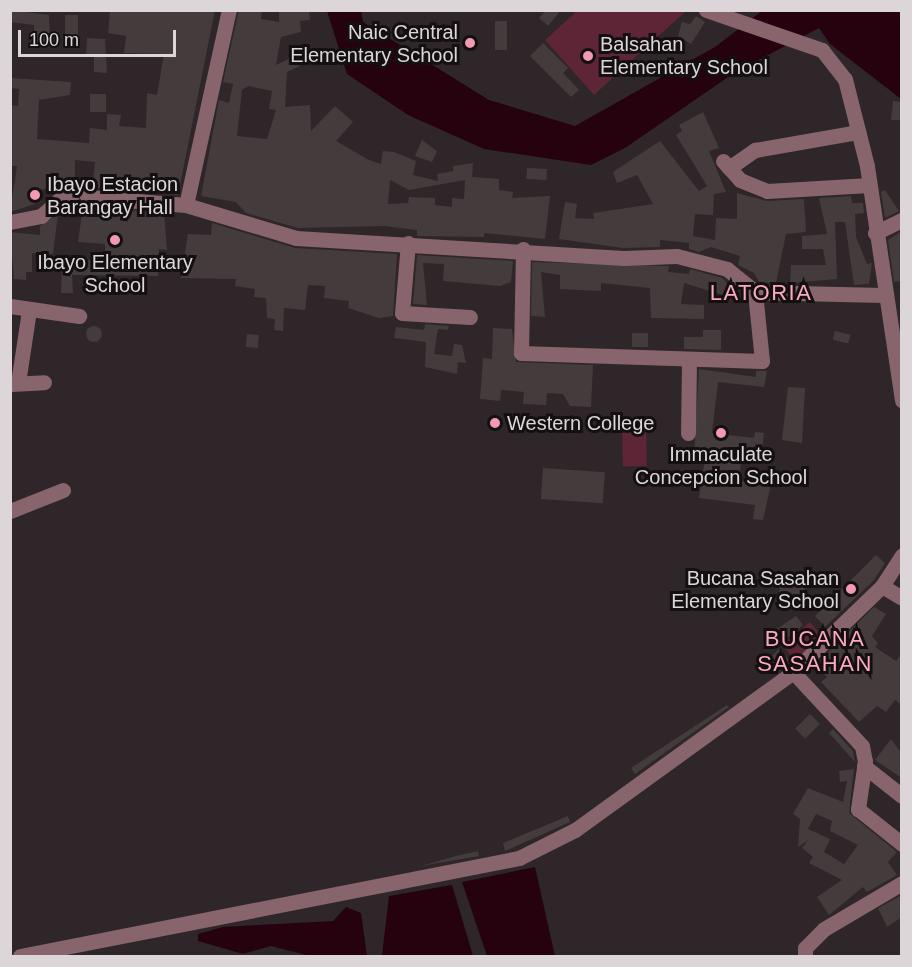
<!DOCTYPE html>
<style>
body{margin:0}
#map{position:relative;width:912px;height:967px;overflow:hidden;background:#2e2628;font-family:Helvetica,sans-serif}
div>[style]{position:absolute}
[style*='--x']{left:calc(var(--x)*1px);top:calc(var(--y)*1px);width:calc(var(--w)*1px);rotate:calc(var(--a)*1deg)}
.green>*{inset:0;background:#5e2537;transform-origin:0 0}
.water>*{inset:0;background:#25020e}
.building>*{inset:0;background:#443b3d;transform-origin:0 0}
.round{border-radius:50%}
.minor>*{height:15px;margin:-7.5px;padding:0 7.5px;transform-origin:7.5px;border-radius:7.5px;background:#88646d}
.dots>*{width:16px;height:16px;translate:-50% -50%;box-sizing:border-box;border:3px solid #141011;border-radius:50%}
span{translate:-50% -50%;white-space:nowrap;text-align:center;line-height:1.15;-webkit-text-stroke:6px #141011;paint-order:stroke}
.poi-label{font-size:20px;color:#dcd6d8}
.right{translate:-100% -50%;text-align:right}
.left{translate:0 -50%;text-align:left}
.quarter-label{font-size:22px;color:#fba9be;letter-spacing:1.5px}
.frame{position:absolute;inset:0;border:12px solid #dcd6d8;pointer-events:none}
.scale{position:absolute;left:18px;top:30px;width:158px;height:27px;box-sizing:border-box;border:3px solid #dcd6d8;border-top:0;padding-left:8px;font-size:18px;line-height:21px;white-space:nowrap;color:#dcd6d8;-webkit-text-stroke:4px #141011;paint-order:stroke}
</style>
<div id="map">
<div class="green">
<i style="clip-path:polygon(577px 11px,577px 10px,686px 11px,594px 95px,545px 40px)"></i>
<i style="left:646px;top:422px;width:44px;height:24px;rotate:89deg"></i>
<i style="left:810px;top:622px;width:19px;height:36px;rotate:51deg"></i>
</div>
<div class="water">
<i style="clip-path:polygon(327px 11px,361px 11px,363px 22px,489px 100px,575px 126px,715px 47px,762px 11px,901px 11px,901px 99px,830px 44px,819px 28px,734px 73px,625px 148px,591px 165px,484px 149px,408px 115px,347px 74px)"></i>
<i style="clip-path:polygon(535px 867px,555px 956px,487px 956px,462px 882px)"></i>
<i style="clip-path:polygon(452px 885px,473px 956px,382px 955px,389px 896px)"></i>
<i style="clip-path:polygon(346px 907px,361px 913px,367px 956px,310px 956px,271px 946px,243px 954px,198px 941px,198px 934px,223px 927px,333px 921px)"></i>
</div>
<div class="building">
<i style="clip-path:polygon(10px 10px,49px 15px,50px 46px,34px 45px,34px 25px,10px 22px)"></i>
<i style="clip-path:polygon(evenodd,110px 10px,215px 10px,178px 195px,64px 185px,40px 190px,41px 202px,10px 212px,17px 166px,10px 166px,10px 105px,18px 106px,19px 89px,10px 88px,10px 78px,71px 82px,70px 95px,39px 100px,37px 139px,89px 143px,90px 128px,107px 130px,107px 114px,121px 115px,119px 126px,146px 128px,147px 93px,157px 95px,164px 54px,124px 53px,126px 36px,108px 33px,110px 10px,75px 160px,95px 162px,93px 180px,75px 179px,75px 160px)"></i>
<i style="clip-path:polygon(evenodd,239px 10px,262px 10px,261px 19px,279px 22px,279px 10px,309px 10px,310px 20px,300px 21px,301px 32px,281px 37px,276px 65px,295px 56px,300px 66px,287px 72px,285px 107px,310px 105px,311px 131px,335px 106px,353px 122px,336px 141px,369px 160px,381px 164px,383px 151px,394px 152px,416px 161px,413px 175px,438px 181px,437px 174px,453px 171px,453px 166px,473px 163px,472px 177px,499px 179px,499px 190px,513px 192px,512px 198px,550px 196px,545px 239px,484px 233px,484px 237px,417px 236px,417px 230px,384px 226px,298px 228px,246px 213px,236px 202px,201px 196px,219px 100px,229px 103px,233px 84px,223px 82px,239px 10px,248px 86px,272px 91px,269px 109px,276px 110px,267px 139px,237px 136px,242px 90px,248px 86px,239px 10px,390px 180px,409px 190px,465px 180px,464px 199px,452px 198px,452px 207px,435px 205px,435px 198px,409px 197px,408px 203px,388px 204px,390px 180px)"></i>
<i style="clip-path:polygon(546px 10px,561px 10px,548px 26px,539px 18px)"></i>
<i style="left:65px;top:15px;width:13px;height:21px"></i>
<i style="clip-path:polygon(696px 16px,705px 22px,691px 44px,678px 36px,682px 22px,690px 24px)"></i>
<i style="left:495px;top:21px;width:12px;height:29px"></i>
<i style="clip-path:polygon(87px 38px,105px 39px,107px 73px,94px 72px,94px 57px,86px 56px)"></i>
<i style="clip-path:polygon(543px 43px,568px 68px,563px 73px,579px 90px,571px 97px,530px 56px)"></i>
<i style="left:90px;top:94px;width:16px;height:18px"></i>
<i style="clip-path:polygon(893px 101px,902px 102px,902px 120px,891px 120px)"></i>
<i style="clip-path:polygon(703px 112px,719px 148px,709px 151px,726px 192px,714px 194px,713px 215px,695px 214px,693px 236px,715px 240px,716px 218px,737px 219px,737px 193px,767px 201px,804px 199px,806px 232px,786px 234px,776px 283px,759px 282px,754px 273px,738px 265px,740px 256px,711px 247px,699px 252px,689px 249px,689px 243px,660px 240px,660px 247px,623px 248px,559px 239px,565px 202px,577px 204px,575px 218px,594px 219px,593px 213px,653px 204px,637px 175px,617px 183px,613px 172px,660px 141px,699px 191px,707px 186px,676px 135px,682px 131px,679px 125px)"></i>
<i style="clip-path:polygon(422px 140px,437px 151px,432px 162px,415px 156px)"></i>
<i style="left:527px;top:168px;width:20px;height:11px;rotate:3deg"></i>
<i style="clip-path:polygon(885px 190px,899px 211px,885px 218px,881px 192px)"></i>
<i style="clip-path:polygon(851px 196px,852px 203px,863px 203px,864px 213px,855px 214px,856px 237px,867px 264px,872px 263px,869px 284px,854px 285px,845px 222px,835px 222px,837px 279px,790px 283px,791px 265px,826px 265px,823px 249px,802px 249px,802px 236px,827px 234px,819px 198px)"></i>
<i style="clip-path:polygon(83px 206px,164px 213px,167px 250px,159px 249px,158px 276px,72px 275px,73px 293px,61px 293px,62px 259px,105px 261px,105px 244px,78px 242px)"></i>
<i style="clip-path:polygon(58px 214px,53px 254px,32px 253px,32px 272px,26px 272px,26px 280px,14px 279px,10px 232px,40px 235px,40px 226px)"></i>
<i style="clip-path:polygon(212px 223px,295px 248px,397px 254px,393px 316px,379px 318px,348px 308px,349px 301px,324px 298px,325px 286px,308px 285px,305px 310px,284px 308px,283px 331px,274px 330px,275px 319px,267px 318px,266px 298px,254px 297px,255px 289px,235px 286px,236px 279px,181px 278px,188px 234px,211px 235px)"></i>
<i style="clip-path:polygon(902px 231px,902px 281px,894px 282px,888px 240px)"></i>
<i style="clip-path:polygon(417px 255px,513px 261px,511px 282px,500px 286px,443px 281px,444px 264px,423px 263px,427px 305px,413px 304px)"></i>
<i style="clip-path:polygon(532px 262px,669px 266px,668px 272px,689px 274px,690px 269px,722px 278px,746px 302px,684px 283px,681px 304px,704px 305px,704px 319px,651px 318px,650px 288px,601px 283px,601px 291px,560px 289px,560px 275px,541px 272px,545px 317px,531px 316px)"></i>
<i style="clip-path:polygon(425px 324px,449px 326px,448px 330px,438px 329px,434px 354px,452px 356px,454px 344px,462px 345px,466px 363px,458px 362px,457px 374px,425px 367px,426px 342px,394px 338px,396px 327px,424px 330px)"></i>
<i class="round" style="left:86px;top:326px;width:16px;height:16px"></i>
<i style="clip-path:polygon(493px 328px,512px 329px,516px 362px,593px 365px,591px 407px,570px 406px,563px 394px,547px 393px,546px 405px,523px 404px,524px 392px,501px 390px,500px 401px,480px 399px,483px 358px,492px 359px)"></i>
<i style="clip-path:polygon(703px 330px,721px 330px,721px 350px,684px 349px,684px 337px,703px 337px)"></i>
<i style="left:835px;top:331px;width:16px;height:9px;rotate:14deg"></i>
<i style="left:632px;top:333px;width:16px;height:14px"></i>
<i style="left:247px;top:334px;width:12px;height:13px;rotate:5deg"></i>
<i style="clip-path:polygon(699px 369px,756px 377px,756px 371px,767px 371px,764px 387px,718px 382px,712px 433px,754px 438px,755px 432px,764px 433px,761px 464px,741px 461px,739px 481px,771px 484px,763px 520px,753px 519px,755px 505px,699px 498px,705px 459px,694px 457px)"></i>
<i style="clip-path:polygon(788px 387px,805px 388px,802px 443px,782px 440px)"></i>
<i style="left:543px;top:468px;width:62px;height:31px;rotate:4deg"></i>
<i style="clip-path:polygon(876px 555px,885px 563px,874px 580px,825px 627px,815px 616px)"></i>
<i style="left:781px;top:576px;width:25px;height:16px;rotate:7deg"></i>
<i style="clip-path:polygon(874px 607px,886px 614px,872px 636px,878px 643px,875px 647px,896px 661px,902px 653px,902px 705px,895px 700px,886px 712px,877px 706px,859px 722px,821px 682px,827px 677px,815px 665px)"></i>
<i style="clip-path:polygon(796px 616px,803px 625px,780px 644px,771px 633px)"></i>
<i style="left:779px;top:649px;width:16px;height:16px;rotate:47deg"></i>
<i style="clip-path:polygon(727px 705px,729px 707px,635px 774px,631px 768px)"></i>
<i style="left:810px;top:714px;width:14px;height:21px;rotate:45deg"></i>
<i style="clip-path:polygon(833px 729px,853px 751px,855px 762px,829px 733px)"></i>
<i style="clip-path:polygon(891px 739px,902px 754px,902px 778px,875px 760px)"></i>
<i style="clip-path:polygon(evenodd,854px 769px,849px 813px,897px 852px,888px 862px,897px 875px,867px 892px,863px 887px,829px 915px,817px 897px,842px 880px,809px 863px,813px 857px,802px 848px,808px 840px,798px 847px,800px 819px,793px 814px,808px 788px,843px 802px,847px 781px,840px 782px,839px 771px,854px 769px,816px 814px,832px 821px,830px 831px,858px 845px,844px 864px,824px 852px,830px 839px,808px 829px,816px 814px)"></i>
<i style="clip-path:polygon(568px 816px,570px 822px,505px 851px,503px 843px)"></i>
<i style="clip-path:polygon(478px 851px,479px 856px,421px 866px,456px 856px)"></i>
<i style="clip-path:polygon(902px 895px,902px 917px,887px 927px,878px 908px)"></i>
</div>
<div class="minor">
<i style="--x:706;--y:10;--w:123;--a:19"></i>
<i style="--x:822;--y:50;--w:37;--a:52"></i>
<i style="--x:845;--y:79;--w:90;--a:75.8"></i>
<i style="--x:867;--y:166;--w:237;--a:81.5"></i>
<i style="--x:723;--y:161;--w:25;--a:48"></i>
<i style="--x:740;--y:180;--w:29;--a:22"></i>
<i style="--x:767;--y:191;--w:102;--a:-3.4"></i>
<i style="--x:729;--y:168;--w:32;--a:-35"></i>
<i style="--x:755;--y:150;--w:105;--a:-9.9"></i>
<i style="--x:186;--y:205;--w:200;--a:-77.6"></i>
<i style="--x:10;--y:222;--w:32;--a:-11"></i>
<i style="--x:41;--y:216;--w:31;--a:-42"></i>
<i style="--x:64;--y:195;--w:122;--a:4.7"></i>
<i style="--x:186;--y:205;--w:115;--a:16.7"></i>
<i style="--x:296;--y:238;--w:328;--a:3.5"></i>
<i style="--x:623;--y:258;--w:54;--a:-2.1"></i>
<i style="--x:677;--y:256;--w:52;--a:14.6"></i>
<i style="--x:727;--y:269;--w:36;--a:39"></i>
<i style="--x:755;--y:292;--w:129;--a:1.3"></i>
<i style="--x:875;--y:233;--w:30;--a:-26"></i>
<i style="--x:408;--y:243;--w:70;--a:94.9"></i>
<i style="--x:402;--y:313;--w:68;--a:3.4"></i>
<i style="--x:523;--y:249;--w:104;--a:91.1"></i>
<i style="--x:521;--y:353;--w:241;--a:1.9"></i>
<i style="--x:762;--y:361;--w:69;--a:-95.8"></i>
<i style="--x:10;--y:306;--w:70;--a:8.2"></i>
<i style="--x:18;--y:383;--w:74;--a:-81.4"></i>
<i style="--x:11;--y:384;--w:33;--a:-3"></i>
<i style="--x:688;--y:433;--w:71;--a:-89.2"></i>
<i style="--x:10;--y:511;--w:57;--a:-21.6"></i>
<i style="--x:882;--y:586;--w:23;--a:31"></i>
<i style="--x:793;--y:672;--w:101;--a:47"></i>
<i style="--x:862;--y:746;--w:15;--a:79"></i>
<i style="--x:865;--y:761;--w:49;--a:98.3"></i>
<i style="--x:858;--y:809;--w:56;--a:38.5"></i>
<i style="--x:864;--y:766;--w:48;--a:38.3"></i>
<i style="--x:20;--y:956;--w:509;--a:-11.11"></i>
<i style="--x:519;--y:858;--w:63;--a:-26.6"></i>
<i style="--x:575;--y:830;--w:269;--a:-35.9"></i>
<i style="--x:793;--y:672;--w:124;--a:-44"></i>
<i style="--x:882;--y:586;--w:37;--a:-57"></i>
<i style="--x:805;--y:956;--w:8;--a:-90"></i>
<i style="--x:805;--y:948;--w:27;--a:-45"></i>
<i style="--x:824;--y:929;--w:91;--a:-30.5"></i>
</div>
<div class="dots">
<i style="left:470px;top:43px;background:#f19ab2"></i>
<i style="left:588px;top:56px;background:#f19ab2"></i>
<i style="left:35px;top:195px;background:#f19ab2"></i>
<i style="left:115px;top:240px;background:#f19ab2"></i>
<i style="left:495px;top:423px;background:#f19ab2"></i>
<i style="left:721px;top:433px;background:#f19ab2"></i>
<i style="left:851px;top:589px;background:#f19ab2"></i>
</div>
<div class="poi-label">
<span class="right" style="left:458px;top:44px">Naic Central<br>Elementary School</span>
<span class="left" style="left:600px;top:56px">Balsahan<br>Elementary School</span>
<span class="left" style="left:47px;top:196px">Ibayo Estacion<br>Barangay Hall</span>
<span style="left:115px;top:274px">Ibayo Elementary<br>School</span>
<span class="left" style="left:507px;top:423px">Western College</span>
<span style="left:721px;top:466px">Immaculate<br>Concepcion School</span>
<span class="right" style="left:839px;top:590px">Bucana Sasahan<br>Elementary School</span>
</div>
<div class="quarter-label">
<span style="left:761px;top:293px">LATORIA</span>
<span style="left:815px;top:651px">BUCANA<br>SASAHAN</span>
</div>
<div class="frame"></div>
<div class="scale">100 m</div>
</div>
